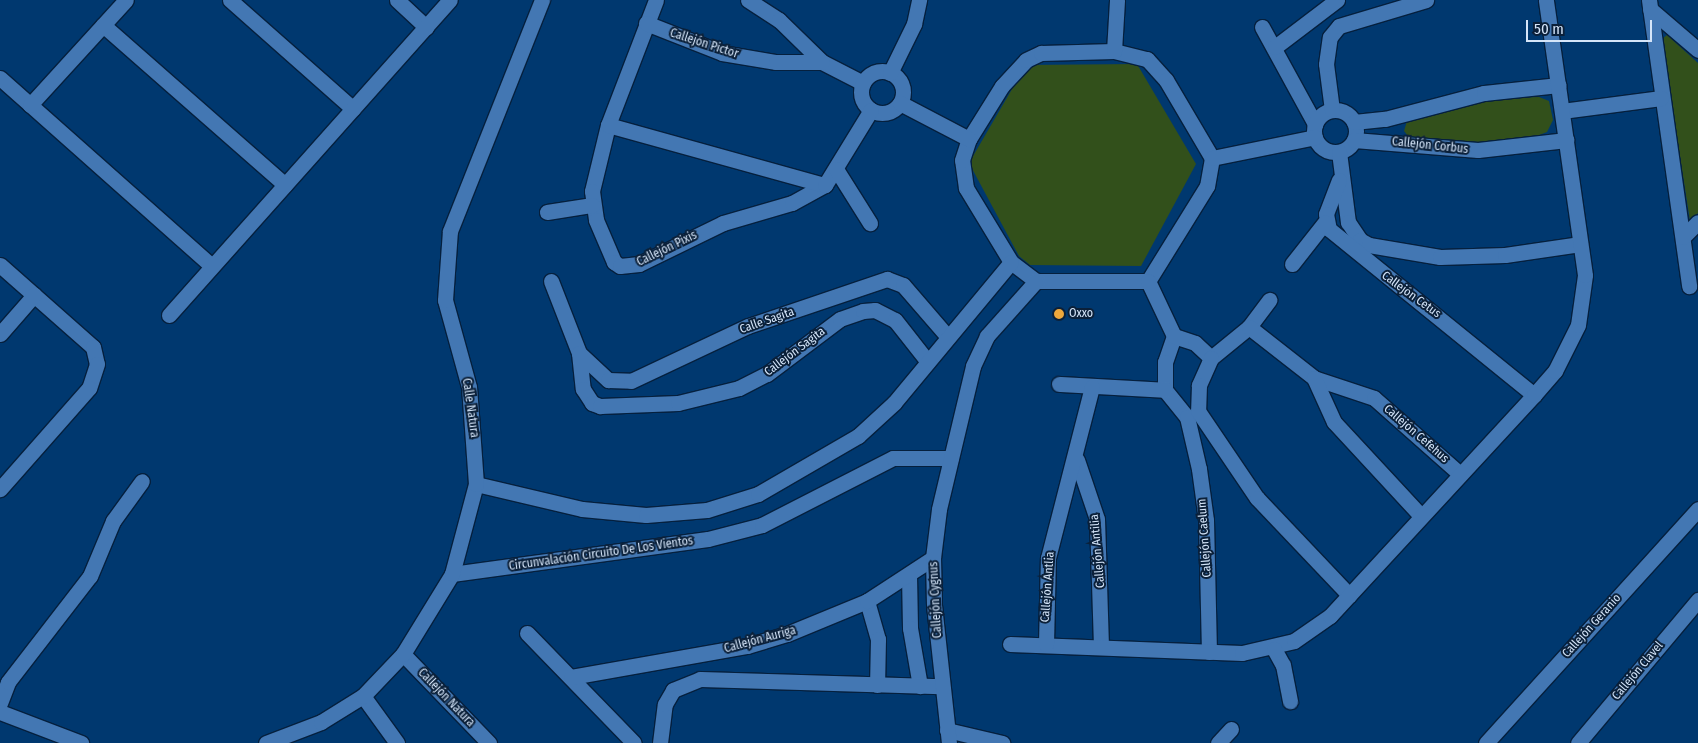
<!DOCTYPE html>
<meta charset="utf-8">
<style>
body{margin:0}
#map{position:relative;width:1698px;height:743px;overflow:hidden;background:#00386f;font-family:"Fira Sans Condensed",sans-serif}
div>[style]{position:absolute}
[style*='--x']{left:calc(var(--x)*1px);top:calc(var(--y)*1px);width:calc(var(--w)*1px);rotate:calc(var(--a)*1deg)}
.green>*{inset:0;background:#32501b}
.roads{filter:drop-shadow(1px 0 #05203e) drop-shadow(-1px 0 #05203e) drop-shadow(0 1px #05203e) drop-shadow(0 -1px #05203e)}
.minor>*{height:15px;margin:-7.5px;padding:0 7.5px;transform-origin:7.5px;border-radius:7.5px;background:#4377b3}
.minor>.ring{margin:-7.5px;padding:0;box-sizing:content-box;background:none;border:15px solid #4377b3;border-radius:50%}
.dots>*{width:14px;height:14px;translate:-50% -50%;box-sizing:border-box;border:2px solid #0b2039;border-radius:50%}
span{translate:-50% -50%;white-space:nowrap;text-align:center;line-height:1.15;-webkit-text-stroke:4px #0b2039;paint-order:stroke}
.street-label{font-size:12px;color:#d5e5f9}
.poi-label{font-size:12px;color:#d5e5f9}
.left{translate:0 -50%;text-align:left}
.scale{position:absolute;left:1526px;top:20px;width:126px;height:22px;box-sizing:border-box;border:2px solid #d5e5f9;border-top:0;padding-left:6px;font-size:15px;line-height:18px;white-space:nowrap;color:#d5e5f9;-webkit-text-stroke:4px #0b2039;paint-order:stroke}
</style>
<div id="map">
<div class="green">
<i style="clip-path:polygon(1667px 35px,1698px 63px,1698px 213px,1690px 221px,1662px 39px)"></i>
<i style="clip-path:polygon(1137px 64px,1196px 164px,1141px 266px,1030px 265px,1019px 256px,969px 163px,1026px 65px)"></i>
<i style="clip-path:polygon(1539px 97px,1549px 101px,1553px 120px,1547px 132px,1534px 137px,1459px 144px,1408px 136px,1404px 131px,1407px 121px,1482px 99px)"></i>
</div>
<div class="roads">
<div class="minor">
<i style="--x:230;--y:0;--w:164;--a:41.5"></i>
<i style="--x:397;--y:0;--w:40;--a:43"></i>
<i style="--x:656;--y:0;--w:134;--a:111"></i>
<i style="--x:608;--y:125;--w:68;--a:103.6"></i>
<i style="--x:592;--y:191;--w:29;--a:82"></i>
<i style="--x:596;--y:220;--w:46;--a:66.8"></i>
<i style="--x:614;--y:262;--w:7;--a:34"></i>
<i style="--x:620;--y:266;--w:19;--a:-6"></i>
<i style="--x:639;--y:264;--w:93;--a:-26"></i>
<i style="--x:723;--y:223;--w:72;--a:-16.2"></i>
<i style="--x:792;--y:203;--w:38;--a:-29"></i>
<i style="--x:748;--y:0;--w:37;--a:33"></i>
<i style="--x:779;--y:20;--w:60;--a:44.3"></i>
<i style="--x:822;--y:62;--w:46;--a:27.1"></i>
<i style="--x:1649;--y:0;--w:289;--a:82"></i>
<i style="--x:1650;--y:9;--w:63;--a:40.5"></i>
<i style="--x:646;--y:23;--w:82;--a:21.5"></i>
<i style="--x:722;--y:53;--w:55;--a:9.5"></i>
<i style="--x:776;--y:62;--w:46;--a:0"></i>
<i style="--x:103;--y:25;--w:242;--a:41.3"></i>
<i style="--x:1262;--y:27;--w:111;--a:61.3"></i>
<i style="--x:1275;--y:47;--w:78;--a:-37.2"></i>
<i style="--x:1114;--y:51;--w:34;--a:14"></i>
<i style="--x:1147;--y:59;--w:28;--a:48"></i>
<i style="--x:1166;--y:80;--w:91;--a:59.5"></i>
<i style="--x:1212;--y:158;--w:28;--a:100"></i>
<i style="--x:1207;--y:186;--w:112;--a:121.8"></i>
<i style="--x:1148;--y:281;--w:112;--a:180"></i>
<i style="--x:1036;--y:281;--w:31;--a:-143"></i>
<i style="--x:1011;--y:262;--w:87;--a:-121.3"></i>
<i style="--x:966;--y:188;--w:28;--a:-98"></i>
<i style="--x:962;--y:160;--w:22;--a:-72"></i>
<i style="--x:969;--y:139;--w:62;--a:-58.1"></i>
<i style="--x:1002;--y:86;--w:35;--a:-47"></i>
<i style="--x:1026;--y:60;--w:17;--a:-25"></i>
<i style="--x:1041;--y:53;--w:73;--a:-1.6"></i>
<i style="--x:1114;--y:51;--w:51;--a:-86.6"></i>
<i class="ring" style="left:861px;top:71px;width:27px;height:27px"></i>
<i style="--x:890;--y:73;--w:55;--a:-63.9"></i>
<i style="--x:914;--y:24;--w:25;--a:-78"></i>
<i style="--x:0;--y:78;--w:283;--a:41.6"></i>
<i style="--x:900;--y:103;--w:78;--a:27.6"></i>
<i style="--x:30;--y:105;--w:142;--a:-47.6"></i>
<i class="ring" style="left:1314px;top:110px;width:27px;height:27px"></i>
<i style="--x:1332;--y:110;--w:46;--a:-97.4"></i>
<i style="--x:1326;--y:64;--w:27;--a:-82"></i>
<i style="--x:1330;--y:37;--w:14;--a:-51"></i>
<i style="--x:1339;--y:26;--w:91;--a:-16.6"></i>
<i style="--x:1562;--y:111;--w:100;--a:-7.5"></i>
<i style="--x:1354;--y:122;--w:31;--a:-6"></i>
<i style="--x:1385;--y:119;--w:102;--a:-14.7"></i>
<i style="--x:1484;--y:93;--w:75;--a:-6.1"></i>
<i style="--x:608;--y:125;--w:225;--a:15.5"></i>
<i style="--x:825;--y:185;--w:88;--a:-58.5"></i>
<i style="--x:1354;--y:140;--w:124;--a:4.6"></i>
<i style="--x:1478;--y:150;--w:89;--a:-6.5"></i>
<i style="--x:1339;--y:152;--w:71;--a:82.7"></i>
<i style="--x:1348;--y:222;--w:22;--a:56"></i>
<i style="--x:1360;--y:240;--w:10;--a:29"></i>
<i style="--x:1369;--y:245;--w:72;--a:9.6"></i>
<i style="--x:1440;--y:257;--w:65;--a:-1.8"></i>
<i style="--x:1505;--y:255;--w:76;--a:-8.3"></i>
<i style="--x:1212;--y:158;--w:105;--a:-11.5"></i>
<i style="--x:836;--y:169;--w:64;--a:57.8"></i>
<i style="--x:1339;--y:180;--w:36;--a:111"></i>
<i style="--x:1326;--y:214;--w:15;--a:79"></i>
<i style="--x:1329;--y:229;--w:264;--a:39"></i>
<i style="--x:547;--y:212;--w:46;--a:-8.8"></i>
<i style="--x:1683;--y:237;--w:21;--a:-45"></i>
<i style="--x:1292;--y:264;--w:53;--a:-51.8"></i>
<i style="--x:0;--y:265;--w:124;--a:41.4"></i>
<i style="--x:93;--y:347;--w:17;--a:77"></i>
<i style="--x:97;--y:364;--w:25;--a:108"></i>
<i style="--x:89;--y:388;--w:135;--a:131.4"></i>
<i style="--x:551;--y:281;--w:77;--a:68.7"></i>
<i style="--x:579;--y:353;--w:36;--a:84"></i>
<i style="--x:583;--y:389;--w:17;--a:57"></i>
<i style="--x:592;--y:403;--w:9;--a:21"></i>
<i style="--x:600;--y:406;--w:78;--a:-2.2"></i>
<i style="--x:678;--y:403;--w:63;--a:-13.8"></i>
<i style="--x:739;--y:388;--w:31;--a:-27"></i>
<i style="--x:767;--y:374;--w:91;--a:-37"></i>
<i style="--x:840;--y:319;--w:24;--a:-19"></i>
<i style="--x:863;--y:311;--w:12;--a:-5"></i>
<i style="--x:875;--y:310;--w:22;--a:27"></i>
<i style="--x:895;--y:320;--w:53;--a:51.8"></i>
<i style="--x:1148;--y:281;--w:61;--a:64.7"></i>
<i style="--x:1174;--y:336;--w:28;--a:109"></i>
<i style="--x:1165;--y:362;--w:28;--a:90"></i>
<i style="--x:1165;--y:390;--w:35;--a:51"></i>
<i style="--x:1187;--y:417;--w:53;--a:77"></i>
<i style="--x:1199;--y:469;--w:51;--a:82.2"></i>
<i style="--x:1206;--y:520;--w:132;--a:88.7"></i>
<i style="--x:169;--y:315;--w:422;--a:-48.3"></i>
<i style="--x:1249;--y:327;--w:34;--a:-53"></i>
<i style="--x:0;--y:334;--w:52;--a:-48.9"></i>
<i style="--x:1174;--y:336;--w:22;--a:18"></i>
<i style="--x:1195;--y:343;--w:22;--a:43"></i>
<i style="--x:1211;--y:358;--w:49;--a:-39.2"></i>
<i style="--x:1249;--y:327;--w:83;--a:38.1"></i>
<i style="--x:1314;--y:378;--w:63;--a:18.4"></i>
<i style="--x:1374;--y:398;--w:115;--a:41.5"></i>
<i style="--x:579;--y:353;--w:40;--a:43"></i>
<i style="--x:608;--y:380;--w:23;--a:2"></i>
<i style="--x:631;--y:381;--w:129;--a:-25.2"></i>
<i style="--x:748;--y:326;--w:147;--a:-18.7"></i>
<i style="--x:887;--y:279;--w:17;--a:21"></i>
<i style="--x:903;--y:285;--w:67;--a:49.2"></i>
<i style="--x:1211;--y:358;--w:30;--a:114"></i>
<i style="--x:1199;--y:385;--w:26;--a:92"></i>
<i style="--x:1198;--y:411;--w:105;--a:55.9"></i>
<i style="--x:1257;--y:498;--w:134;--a:46.5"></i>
<i style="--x:1314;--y:378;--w:48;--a:65.6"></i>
<i style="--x:1334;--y:422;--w:128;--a:47.2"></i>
<i style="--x:1059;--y:384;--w:106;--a:3.2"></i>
<i style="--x:1077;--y:460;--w:62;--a:71.3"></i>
<i style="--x:1097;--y:519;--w:127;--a:88.2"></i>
<i style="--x:476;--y:484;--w:109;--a:13.3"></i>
<i style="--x:582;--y:509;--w:64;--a:5.4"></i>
<i style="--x:646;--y:515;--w:61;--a:-4.7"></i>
<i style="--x:707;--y:510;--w:53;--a:-17.4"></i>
<i style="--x:758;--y:494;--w:116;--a:-30.1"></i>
<i style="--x:858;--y:436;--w:49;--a:-42.5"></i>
<i style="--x:894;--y:403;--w:183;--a:-50.3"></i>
<i style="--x:452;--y:574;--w:258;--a:-7.8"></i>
<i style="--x:708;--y:539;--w:56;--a:-14.5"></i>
<i style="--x:762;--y:525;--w:147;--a:-27.1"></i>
<i style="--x:893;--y:458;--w:58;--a:0"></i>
<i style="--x:909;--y:575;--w:53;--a:88.9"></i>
<i style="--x:910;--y:628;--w:59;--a:80.2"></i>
<i style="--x:867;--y:601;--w:40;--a:74"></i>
<i style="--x:878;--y:639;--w:46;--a:91.2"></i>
<i style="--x:527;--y:633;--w:153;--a:45.8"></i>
<i style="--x:1010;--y:644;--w:232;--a:2.2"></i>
<i style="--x:1242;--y:653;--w:53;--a:-13"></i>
<i style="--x:1294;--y:641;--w:44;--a:-34.8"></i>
<i style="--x:1330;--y:616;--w:301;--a:-47.3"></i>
<i style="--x:1534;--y:395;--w:32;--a:-49"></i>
<i style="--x:1555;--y:371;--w:51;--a:-63.4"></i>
<i style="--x:1578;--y:325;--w:50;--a:-82"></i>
<i style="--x:1585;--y:275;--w:278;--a:-98.1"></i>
<i style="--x:1046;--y:644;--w:86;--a:-88.7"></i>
<i style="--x:1048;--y:558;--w:177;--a:-75.6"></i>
<i style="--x:1274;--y:649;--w:18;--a:61"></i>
<i style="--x:1283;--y:665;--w:37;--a:79"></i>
<i style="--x:403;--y:654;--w:124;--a:46"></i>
<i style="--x:571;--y:677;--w:179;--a:-10"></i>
<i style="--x:747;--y:646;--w:42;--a:-16.7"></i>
<i style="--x:787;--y:634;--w:87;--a:-22.4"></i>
<i style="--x:867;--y:601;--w:79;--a:-33.1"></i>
<i style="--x:363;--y:696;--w:58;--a:54.1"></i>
<i style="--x:0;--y:703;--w:22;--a:-69"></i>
<i style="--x:8;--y:682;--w:134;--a:-52.3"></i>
<i style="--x:90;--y:576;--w:60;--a:-67.3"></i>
<i style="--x:113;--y:521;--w:49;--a:-54.1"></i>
<i style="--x:0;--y:712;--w:87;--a:20.9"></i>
<i style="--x:947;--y:730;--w:57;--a:13.3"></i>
<i style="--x:266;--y:743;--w:59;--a:-20.9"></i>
<i style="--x:321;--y:722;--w:49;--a:-31.8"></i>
<i style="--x:363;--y:696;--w:58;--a:-46.4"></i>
<i style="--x:403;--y:654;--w:94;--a:-58.5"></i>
<i style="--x:452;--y:574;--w:93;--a:-75.1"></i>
<i style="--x:476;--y:484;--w:97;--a:-94.1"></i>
<i style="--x:469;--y:387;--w:90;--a:-105.4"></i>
<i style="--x:445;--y:300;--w:69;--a:-85.9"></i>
<i style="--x:450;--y:231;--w:249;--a:-68.3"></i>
<i style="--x:660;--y:743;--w:39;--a:-83"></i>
<i style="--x:665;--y:704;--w:16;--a:-60"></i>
<i style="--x:673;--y:690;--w:29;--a:-22"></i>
<i style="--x:700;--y:679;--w:242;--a:1.7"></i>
<i style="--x:949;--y:743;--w:139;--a:-96.2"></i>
<i style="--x:934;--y:605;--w:47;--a:-91.2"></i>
<i style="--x:933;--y:558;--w:49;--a:-83"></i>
<i style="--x:939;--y:509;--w:147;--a:-76.6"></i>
<i style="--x:973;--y:366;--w:33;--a:-65"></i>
<i style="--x:987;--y:336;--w:74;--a:-48.3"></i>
<i style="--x:1218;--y:743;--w:19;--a:-47"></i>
<i style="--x:1486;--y:743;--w:316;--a:-47.8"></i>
<i style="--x:1578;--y:743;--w:187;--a:-50"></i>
</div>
</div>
<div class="dots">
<i style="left:1059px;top:314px;background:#eea83c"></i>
</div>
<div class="street-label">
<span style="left:704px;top:44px;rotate:18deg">Callejón Pictor</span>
<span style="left:1430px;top:146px;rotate:6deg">Callejón Corbus</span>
<span style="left:667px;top:249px;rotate:-26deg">Callejón Pixis</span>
<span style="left:1411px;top:295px;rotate:36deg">Callejón Cetus</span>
<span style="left:767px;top:321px;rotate:-19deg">Calle Sagita</span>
<span style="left:795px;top:352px;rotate:-37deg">Callejón Sagita</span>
<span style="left:470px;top:408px;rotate:82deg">Calle Natura</span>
<span style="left:1416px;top:434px;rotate:41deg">Callejón Cefehus</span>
<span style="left:1205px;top:538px;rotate:-94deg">Callejón Caelum</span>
<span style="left:1098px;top:551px;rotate:-95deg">Callejón Antilia</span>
<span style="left:601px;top:554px;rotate:-8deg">Circunvalación Circuito De Los Vientos</span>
<span style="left:1048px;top:587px;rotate:-86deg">Callejón Antlia</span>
<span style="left:936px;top:600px;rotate:-93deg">Callejón Cygnus</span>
<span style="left:1592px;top:626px;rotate:-48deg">Callejón Geranio</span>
<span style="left:760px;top:640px;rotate:-15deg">Callejón Auriga</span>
<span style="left:1638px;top:671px;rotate:-50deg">Callejón Clavel</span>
<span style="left:446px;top:698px;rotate:46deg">Callejón Natura</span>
</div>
<div class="poi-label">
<span class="left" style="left:1069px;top:314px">Oxxo</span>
</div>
<div class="scale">50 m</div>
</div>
